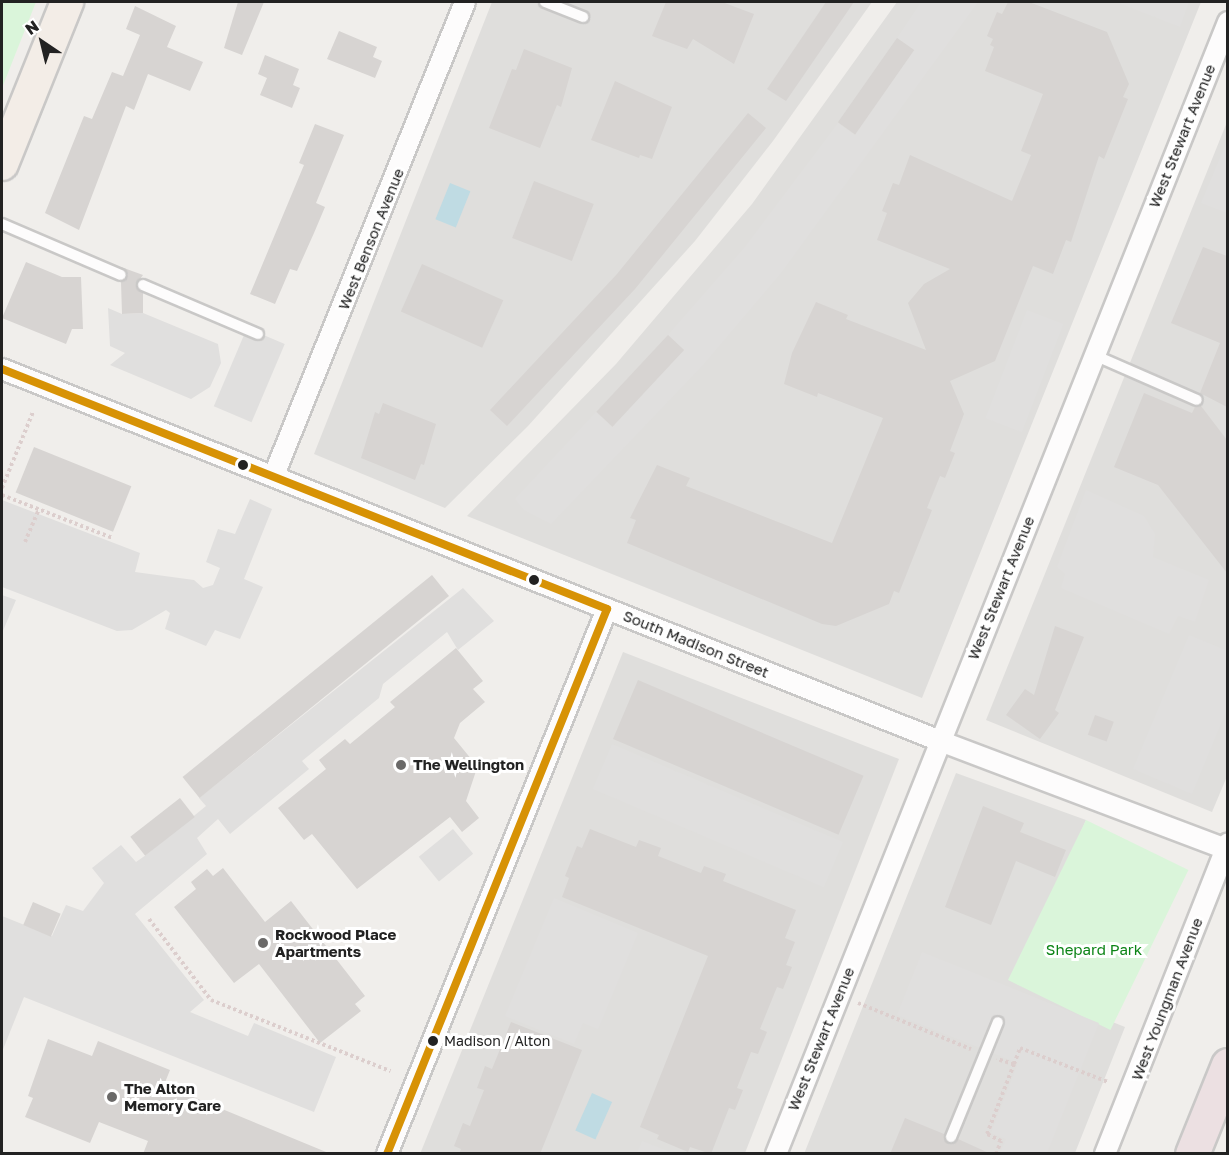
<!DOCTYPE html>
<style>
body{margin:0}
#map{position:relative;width:1229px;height:1155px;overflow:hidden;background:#f0eeeb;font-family:"Golos Text",sans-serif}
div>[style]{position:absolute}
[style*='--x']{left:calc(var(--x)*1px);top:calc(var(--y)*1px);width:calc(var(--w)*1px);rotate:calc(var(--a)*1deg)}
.residential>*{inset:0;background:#dfdedc}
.park>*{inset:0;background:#daf5da;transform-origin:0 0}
.parking>*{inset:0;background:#e0dfde;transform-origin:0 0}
.water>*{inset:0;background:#bfdbe3;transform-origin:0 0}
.building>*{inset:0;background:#d7d4d2;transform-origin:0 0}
.path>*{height:4px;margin-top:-2px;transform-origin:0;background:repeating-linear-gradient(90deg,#dccecd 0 3px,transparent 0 6px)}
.roads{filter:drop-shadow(2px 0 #c9c8c7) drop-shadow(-2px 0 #c9c8c7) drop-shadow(0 2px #c9c8c7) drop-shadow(0 -2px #c9c8c7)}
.lane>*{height:10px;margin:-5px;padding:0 5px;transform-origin:5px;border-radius:5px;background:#fdfcfc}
.street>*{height:20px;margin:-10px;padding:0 10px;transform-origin:10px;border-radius:10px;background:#fdfcfc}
.primary>*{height:32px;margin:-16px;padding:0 16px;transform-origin:16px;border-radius:16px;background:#f3ede7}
.highway>*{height:33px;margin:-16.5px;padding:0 16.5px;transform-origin:16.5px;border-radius:16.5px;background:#ece0e2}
.bus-1>*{height:8px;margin:-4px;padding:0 4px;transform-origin:4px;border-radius:4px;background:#d79205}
.dots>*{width:16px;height:16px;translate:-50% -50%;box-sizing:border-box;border:3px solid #fff;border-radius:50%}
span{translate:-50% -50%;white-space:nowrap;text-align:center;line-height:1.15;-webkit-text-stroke:6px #fff;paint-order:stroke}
.bus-label{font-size:14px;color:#222}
.left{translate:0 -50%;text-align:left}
.street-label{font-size:15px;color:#222}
.poi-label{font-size:15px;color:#222;font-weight:700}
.park-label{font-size:15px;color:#0c8416}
.frame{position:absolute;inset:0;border:3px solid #222;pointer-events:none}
.north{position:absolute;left:12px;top:12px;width:60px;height:60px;-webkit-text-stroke:4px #fff;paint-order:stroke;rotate:325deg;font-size:16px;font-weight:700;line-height:24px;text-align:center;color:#222}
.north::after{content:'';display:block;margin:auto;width:21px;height:27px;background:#222;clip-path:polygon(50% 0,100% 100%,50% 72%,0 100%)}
</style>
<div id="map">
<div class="residential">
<i style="clip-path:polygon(492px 2px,872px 2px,773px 141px,695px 241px,528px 426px,445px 508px,314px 454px)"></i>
<i style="clip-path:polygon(897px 2px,1201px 2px,922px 698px,467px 516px,616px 364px,752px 204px)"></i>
<i style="clip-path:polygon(1227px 122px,1228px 774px,1212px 812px,986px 720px)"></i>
<i style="clip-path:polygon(623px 652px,899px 759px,745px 1153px,420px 1154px)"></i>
<i style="clip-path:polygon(956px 773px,1086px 820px,1017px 984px,1125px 1027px,1075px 1153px,804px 1154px)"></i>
</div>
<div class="park">
<i style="clip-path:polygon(2px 2px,36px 2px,2px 88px)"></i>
<i style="left:1086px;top:820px;width:114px;height:178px;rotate:26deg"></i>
</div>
<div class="parking">
<i style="clip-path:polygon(921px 2px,978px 2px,781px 273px,703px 365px,551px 524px,524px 510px,515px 499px,596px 412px,612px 427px,684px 350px,668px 335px,745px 247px,838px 123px,855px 135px,914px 50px,897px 38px)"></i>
<i style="clip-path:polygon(1116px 2px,1189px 2px,1180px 27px)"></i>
<i style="clip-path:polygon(1227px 141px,1227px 213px,1201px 203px)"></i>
<i style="clip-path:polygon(108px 308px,122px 314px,143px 313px,218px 344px,221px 363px,210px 387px,191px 399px,110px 365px,125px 353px,110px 346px)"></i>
<i style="left:1027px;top:310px;width:39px;height:116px;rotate:21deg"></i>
<i style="left:247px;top:328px;width:41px;height:85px;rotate:23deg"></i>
<i style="clip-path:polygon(1086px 490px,1144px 516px,1155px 534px,1153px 557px,1209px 580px,1195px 622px,1178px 616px,1169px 634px,1061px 588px,1065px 574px,1057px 567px)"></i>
<i style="clip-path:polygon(250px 499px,272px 509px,244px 579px,263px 587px,240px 639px,215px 630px,206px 646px,165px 629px,170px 613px,166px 610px,132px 630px,117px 631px,2px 587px,2px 500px,140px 553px,135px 572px,194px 580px,203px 588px,213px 585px,220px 568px,206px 562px,218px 529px,235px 534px)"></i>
<i style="clip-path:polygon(463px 588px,494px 621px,458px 650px,447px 632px,383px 684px,379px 698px,302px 761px,309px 769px,230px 834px,218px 819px,197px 838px,207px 854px,135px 914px,204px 1000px,190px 1012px,248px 1036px,254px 1023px,336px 1057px,314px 1112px,24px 997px,2px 1052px,2px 916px,52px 936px,66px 905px,83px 911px,104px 883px,92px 868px,121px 845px,136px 862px,146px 855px,206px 806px,199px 798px)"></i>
<i style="clip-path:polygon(2px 595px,16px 600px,2px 633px)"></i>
<i style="clip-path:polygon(1189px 635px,1228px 651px,1227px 709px,1192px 794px,1133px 769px)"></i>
<i style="left:612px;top:744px;width:251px;height:49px;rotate:23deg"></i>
<i style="left:453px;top:829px;width:32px;height:44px;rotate:51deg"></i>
<i style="clip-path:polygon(554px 898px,638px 933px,598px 1029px,583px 1023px,574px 1044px,505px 1016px)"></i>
<i style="clip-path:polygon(922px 952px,1099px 1023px,1047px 1153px,1000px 1153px,1006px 1139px,991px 1133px,1018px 1063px,897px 1015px)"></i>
<i style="clip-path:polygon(642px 1141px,673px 1153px,637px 1153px)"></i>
</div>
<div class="water">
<i style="left:450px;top:183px;width:22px;height:39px;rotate:22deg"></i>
<i style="left:592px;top:1093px;width:22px;height:41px;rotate:24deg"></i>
</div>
<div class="building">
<i style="clip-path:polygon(238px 2px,264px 2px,242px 55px,224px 48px)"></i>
<i style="clip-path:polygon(666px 2px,722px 2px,754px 14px,734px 64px,693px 39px,687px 49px,652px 36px)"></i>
<i style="clip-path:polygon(826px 2px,854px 2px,786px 101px,767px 89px)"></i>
<i style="clip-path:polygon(1008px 2px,1029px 2px,1107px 32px,1129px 84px,1123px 97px,1128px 99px,1104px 159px,1099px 156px,1071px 242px,1066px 240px,1053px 274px,1033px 266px,995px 361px,950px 381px,964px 414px,950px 451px,955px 453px,945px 478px,940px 476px,927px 508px,932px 510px,899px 593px,894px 591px,889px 604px,836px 626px,822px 624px,627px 543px,636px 520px,630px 518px,657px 465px,690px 478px,686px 486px,832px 543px,883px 418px,818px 393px,817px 397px,784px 384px,792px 353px,816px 302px,848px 315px,846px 319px,926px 350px,908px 303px,924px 284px,950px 269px,877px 240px,887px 213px,882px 211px,893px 183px,899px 185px,910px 155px,1012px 201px,1031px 155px,1021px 151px,1043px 94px,985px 71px,994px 47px,990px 45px,993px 39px,987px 36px,997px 12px,1002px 14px)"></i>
<i style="clip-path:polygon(135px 6px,176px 26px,167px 47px,203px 62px,190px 91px,148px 74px,134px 110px,126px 106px,79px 230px,45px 213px,84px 116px,92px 119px,112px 72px,123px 76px,140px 35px,126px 29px)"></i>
<i style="clip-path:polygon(339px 31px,377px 47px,373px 57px,382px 61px,375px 78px,327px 59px)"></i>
<i style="left:897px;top:38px;width:21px;height:103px;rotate:35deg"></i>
<i style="clip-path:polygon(524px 49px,572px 68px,561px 107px,557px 105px,540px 148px,489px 128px,512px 69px,516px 70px)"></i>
<i style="clip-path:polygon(265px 55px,299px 69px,293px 85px,300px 88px,292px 108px,260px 95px,267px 78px,258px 74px)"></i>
<i style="clip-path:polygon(615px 81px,672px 107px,652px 159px,640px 155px,639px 158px,591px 140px)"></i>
<i style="clip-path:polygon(748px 113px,766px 128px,635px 289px,507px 426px,490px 410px,617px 274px)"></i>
<i style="clip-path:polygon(315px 124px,344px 135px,316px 203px,325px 207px,314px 233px,297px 271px,290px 269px,275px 304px,250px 294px,304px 165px,299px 163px)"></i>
<i style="left:534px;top:181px;width:64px;height:61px;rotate:21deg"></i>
<i style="clip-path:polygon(1203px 247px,1227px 256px,1227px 407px,1200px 393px,1220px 343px,1171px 323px)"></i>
<i style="clip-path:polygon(26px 262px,62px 277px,81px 277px,83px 329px,72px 329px,66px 344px,2px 318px)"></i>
<i style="left:422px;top:264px;width:89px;height:52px;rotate:24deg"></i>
<i style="clip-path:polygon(121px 267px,143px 275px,136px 285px,143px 293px,143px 313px,122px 314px,121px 282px,128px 275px)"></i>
<i style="left:668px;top:335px;width:22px;height:105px;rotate:43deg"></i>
<i style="clip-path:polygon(1144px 393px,1192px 413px,1195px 407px,1201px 406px,1227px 440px,1227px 573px,1158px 485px,1114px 467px)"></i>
<i style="clip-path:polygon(383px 403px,436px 424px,424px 465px,421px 464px,415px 480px,361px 458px,375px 412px,379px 414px)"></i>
<i style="left:34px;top:447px;width:105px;height:49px;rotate:22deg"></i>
<i style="left:432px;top:575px;width:27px;height:321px;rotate:51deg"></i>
<i style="clip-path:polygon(1055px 626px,1084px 637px,1055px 710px,1059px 713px,1040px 739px,1006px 715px,1025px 689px,1034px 695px)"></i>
<i style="clip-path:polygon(456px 648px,483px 681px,473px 689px,485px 702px,460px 723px,454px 738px,472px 760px,479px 762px,466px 801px,479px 818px,462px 832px,450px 817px,357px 889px,312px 834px,304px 840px,278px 808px,326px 769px,319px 760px,345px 739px,350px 744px,395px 707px,390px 702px)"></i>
<i style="left:638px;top:680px;width:245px;height:64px;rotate:23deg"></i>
<i style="left:1095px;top:715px;width:20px;height:21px;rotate:20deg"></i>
<i style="left:180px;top:798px;width:24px;height:63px;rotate:52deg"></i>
<i style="clip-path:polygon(983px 806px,1024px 823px,1020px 832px,1066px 850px,1055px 877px,1016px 861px,991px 925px,945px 907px)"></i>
<i style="clip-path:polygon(590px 829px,636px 847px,639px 840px,661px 848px,658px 856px,701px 873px,704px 866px,726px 874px,723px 881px,796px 910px,785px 938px,795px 942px,786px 965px,792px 967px,783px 989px,777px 987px,760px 1029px,767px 1032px,758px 1054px,751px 1052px,737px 1088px,743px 1090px,735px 1110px,729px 1108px,711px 1154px,690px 1147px,688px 1152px,657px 1139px,659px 1135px,640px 1127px,708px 956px,562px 897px,569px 878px,565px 876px,577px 846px,582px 848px)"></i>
<i style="clip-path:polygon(223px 868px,265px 922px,291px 901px,365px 996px,355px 1004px,361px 1011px,320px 1043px,259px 964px,234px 983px,174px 907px,196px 889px,191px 882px,207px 869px,213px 876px)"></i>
<i style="left:33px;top:902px;width:30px;height:25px;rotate:23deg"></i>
<i style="clip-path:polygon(511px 1022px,582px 1050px,540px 1154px,459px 1154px,461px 1149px,454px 1146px,463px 1123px,470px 1126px,484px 1090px,477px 1088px,485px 1066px,492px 1069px)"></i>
<i style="clip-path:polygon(48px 1039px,92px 1056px,98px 1041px,170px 1070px,164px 1085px,331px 1154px,143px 1154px,148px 1141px,99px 1122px,90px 1143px,25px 1117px,33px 1098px,28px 1096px)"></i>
<i style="clip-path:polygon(905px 1118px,944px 1134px,949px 1144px,958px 1139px,991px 1154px,890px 1154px)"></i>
</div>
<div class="path">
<i style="--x:2;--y:488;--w:82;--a:-67.8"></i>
<i style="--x:2;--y:495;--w:119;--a:21.2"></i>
<i style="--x:25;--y:542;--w:36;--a:-67"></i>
<i style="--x:149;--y:919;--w:102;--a:52.6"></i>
<i style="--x:211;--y:1000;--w:193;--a:21.6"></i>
<i style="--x:858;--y:1003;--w:122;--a:22.2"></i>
<i style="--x:1014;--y:1064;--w:17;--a:-69"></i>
<i style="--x:1020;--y:1048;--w:94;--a:21.1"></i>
<i style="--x:996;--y:1154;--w:14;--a:-69"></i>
<i style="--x:1001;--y:1141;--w:16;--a:-153"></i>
<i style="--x:987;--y:1134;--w:75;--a:-68.9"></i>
<i style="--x:1014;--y:1064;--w:18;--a:-164"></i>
</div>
<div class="roads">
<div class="lane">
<i style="--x:545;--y:2;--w:41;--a:21.5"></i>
<i style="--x:2;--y:224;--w:129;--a:23.2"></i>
<i style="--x:143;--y:285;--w:125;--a:23.1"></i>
<i style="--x:1094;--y:355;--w:112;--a:23.6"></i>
<i style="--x:951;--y:1137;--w:124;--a:-67.8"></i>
</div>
<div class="street">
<i style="--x:2;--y:369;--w:1009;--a:21.63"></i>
<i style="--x:940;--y:741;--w:306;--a:20.7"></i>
<i style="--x:274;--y:475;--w:510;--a:-68.01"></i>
<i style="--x:387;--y:1154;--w:588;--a:-68.02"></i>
<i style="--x:776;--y:1154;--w:1219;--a:-68.23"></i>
<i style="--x:1105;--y:1154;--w:334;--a:-68.4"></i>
</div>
<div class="primary">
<i style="--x:2;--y:164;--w:175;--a:-68.1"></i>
</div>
<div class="highway">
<i style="--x:1192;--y:1154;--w:96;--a:-68"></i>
</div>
</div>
<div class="bus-1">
<i style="--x:2;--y:369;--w:651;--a:21.64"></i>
<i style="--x:607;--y:609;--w:588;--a:111.98"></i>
</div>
<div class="dots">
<i style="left:243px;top:465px;background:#222"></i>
<i style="left:534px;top:580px;background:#222"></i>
<i style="left:401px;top:765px;background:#6a6968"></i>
<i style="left:263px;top:943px;background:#6a6968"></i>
<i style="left:433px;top:1041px;background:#222"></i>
<i style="left:112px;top:1097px;background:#6a6968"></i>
</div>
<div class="bus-label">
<span class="left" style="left:444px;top:1041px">Madison / Alton</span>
</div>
<div class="street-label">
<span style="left:1182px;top:136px;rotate:-68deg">West Stewart Avenue</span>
<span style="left:371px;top:239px;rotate:-68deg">West Benson Avenue</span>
<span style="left:1001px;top:588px;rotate:-68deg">West Stewart Avenue</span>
<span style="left:696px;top:644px;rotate:22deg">South Madison Street</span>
<span style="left:1167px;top:999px;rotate:-69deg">West Youngman Avenue</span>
<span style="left:821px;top:1039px;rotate:-68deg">West Stewart Avenue</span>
</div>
<div class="poi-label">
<span class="left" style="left:413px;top:765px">The Wellington</span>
<span class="left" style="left:275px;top:943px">Rockwood Place<br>Apartments</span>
<span class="left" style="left:124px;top:1097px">The Alton<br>Memory Care</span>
</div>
<div class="park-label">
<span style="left:1094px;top:950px">Shepard Park</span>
</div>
<div class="frame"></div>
<div class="north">N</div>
</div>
